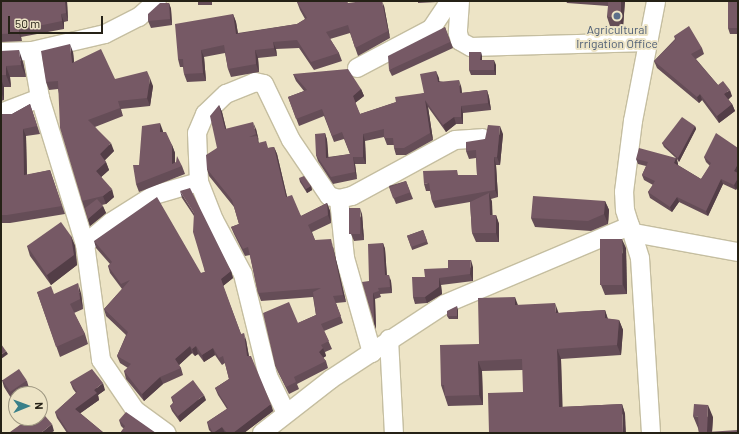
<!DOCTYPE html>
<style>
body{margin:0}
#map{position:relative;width:739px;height:434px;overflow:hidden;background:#ede4c6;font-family:Barlow,sans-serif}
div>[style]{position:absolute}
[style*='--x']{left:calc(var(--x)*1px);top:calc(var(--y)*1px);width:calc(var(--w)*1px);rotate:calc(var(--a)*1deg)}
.roads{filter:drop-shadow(1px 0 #c5bea0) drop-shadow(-1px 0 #c5bea0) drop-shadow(0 1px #c5bea0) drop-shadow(0 -1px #c5bea0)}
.minor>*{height:18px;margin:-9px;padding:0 9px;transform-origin:9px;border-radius:9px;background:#fff}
.wall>*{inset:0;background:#654d57;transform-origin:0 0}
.shaded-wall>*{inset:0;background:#533e47}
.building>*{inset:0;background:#765965;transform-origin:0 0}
.dots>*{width:11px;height:11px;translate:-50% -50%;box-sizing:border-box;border:2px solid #ede4c6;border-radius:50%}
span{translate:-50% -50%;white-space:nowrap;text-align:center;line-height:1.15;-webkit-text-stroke:4px #ede4c6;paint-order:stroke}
.service-label{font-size:12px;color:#4e5e75}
.frame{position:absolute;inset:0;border:2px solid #252116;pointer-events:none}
.north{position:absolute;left:8px;top:386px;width:40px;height:40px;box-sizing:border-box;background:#ede4c6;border:1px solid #9d9680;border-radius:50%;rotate:89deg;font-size:11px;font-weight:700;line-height:16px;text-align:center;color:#252116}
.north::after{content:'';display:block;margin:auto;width:14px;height:18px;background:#398089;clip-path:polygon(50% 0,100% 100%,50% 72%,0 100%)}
.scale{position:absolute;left:8px;top:16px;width:95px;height:18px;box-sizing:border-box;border:2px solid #252116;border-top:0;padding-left:5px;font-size:12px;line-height:14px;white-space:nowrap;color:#252116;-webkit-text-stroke:3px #ede4c6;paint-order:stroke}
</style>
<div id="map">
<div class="roads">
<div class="minor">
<i style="--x:460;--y:1;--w:32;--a:94"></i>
<i style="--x:458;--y:33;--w:8;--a:76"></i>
<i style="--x:460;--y:41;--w:13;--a:29"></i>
<i style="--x:471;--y:47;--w:178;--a:-1.6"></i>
<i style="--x:32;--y:51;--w:48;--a:80.3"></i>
<i style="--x:40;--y:98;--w:153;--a:72.9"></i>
<i style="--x:85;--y:244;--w:117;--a:82.1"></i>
<i style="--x:101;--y:360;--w:60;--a:55.8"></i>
<i style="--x:135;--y:410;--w:39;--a:36"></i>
<i style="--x:1;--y:52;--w:31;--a:-2"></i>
<i style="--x:32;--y:51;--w:75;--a:-13.1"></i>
<i style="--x:105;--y:34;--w:38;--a:-27"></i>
<i style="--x:139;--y:17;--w:24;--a:-42"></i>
<i style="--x:357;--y:68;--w:84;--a:-27.8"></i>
<i style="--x:431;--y:29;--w:34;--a:-56"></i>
<i style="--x:1;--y:113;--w:42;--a:-21"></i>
<i style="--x:339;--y:199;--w:59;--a:84.2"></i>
<i style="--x:345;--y:258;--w:99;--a:74.1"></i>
<i style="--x:634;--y:233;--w:106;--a:10.4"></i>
<i style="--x:85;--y:244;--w:34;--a:-40"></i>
<i style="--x:111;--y:222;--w:51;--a:-32.1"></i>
<i style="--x:154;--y:195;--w:47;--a:-16.1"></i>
<i style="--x:389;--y:339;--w:94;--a:87"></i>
<i style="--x:286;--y:413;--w:41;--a:-115.9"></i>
<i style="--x:268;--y:376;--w:105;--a:-103.8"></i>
<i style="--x:243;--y:274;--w:61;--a:-118.2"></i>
<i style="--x:214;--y:220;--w:41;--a:-111.5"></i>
<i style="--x:199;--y:182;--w:49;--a:-92.3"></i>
<i style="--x:197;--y:133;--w:21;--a:-67"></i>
<i style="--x:205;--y:114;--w:29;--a:-44"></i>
<i style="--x:226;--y:94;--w:31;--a:-22"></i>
<i style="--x:255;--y:82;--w:9;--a:13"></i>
<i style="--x:264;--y:84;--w:62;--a:64.3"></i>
<i style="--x:291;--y:140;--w:68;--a:55.8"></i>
<i style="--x:329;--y:196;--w:10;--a:17"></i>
<i style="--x:339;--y:199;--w:13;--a:-13"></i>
<i style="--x:352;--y:196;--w:117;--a:-28.5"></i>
<i style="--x:455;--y:140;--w:27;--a:-4"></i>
<i style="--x:262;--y:433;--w:88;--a:-38"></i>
<i style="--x:331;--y:379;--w:136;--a:-33.3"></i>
<i style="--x:445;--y:304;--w:201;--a:-22.9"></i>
<i style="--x:651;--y:433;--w:175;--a:-93.6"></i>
<i style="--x:640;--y:258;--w:50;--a:-107.4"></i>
<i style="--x:625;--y:210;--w:18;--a:-93"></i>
<i style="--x:624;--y:192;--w:72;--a:-82.8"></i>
<i style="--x:633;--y:121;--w:122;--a:-79.1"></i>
</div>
</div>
<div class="wall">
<i style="clip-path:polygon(1px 1px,67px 1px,68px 21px,64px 22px,64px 29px,21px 37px,22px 41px,1px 42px)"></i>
<i style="left:198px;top:1px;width:14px;height:4px"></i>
<i style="clip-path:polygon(418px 1px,437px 1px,437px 2px,418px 3px)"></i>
<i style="clip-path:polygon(566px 1px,625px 1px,623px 27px,610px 26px,607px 17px,608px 6px,567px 3px)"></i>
<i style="clip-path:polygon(738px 1px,738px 34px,730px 34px,728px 28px)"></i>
<i style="clip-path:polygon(297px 2px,350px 3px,384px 6px,390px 38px,358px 56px,350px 33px,330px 39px,339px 53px,342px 61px,314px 70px,299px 48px,276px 49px,277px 56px,258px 58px,259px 72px,231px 77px,228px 69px,225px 53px,204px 57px,206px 81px,187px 82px,184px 74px,183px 67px,180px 67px,178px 59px,233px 14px,236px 22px,238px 33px,297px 24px,305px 19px,300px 10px)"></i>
<i style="clip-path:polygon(169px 3px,171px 9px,172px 25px,151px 28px,148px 21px)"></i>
<i style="clip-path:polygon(445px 27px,453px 48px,392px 76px,389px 70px)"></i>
<i style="clip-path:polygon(674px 36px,702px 48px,704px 54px,696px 59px,718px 85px,732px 96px,728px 99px,732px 104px,735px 111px,719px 123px,702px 100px,699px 103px,657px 68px,654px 61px,675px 39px)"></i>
<i style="clip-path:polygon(1px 51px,23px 62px,26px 77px,10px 77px,11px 87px,4px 87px,4px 100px,1px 101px)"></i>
<i style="clip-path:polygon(73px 52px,74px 62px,115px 79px,153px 86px,150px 106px,121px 109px,123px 116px,95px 127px,114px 151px,105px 160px,109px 170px,101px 177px,114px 197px,106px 204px,102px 205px,106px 213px,90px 226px,82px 201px,58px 89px,49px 90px,46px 82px)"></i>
<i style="clip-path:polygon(481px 52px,482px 57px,482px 60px,496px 65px,496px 75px,471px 75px,469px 70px)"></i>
<i style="clip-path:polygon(436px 71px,439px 81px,461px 86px,462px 93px,487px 90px,489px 97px,491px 110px,463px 113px,463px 124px,456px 124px,446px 132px,428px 107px,433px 140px,406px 155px,396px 155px,394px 148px,394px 145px,387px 145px,384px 137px,365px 141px,366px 164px,355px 164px,357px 179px,333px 184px,318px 161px,316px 155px,325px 133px,327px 140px,328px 157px,350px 154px,344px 139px,334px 142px,324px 116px,299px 126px,288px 97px,304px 91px,296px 81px,293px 74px,361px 89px,364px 96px,355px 103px,360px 114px,424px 93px)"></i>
<i style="clip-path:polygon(30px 104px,40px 134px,26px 136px,27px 175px,50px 170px,65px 214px,10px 223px,1px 223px,1px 114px,12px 114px)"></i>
<i style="clip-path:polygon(219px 105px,222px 112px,226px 129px,256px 129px,259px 143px,268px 148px,274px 147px,277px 154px,287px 197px,301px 216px,327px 203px,330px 211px,331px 223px,312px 232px,315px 240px,333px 247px,346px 302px,336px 303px,343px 323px,324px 331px,332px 349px,325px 352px,326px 356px,323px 358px,326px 361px,328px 368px,297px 384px,299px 389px,289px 394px,278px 372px,275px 365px,298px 323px,316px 315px,313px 297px,261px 301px,258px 293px,250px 255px,245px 256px,234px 234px,231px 227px,239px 224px,234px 207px,209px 176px,207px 169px,217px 148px)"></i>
<i style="clip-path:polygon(695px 126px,696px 129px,679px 162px,677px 159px,678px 164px,678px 165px,701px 179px,710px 166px,706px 162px,704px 157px,738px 148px,738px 172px,737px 173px,738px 173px,738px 186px,736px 190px,723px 184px,708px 216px,679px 202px,672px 212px,650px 198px,648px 192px,653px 185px,644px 180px,642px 175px,646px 166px,638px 164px,636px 159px,676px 158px,664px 147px,662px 143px)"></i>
<i style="clip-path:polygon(163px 131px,163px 132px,172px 145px,175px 153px,175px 163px,182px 166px,185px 174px,139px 192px,136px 184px)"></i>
<i style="clip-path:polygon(503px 134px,500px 165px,496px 165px,498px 197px,491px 199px,492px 202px,492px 215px,496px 215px,499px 224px,499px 242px,476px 242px,472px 233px,470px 202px,435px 208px,432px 201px,430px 191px,426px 191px,424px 184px,459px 175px,477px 175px,476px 158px,469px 159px,466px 151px,485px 139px)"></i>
<i style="clip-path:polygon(299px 178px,311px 186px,312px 190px,307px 193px,300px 182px)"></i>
<i style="clip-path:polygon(406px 181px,413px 199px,396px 204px,389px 186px)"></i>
<i style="clip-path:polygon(180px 191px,231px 271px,233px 278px,223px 286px,241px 334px,246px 340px,249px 356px,273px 411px,244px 433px,212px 433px,209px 430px,207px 422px,227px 409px,218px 395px,215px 388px,229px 379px,225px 363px,222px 365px,215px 355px,204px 362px,198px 354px,195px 356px,192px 353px,179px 365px,181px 368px,183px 375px,163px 384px,144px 401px,126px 379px,124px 371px,128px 368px,120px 363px,117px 356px,126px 335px,106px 316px,104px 309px,122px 289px,110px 273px,108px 266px,110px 264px,96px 248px,94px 241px,201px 273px,205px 272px,194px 216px,182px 198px)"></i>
<i style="clip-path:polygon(605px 201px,609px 210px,608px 224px,591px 231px,535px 227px,531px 218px)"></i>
<i style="clip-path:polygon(362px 214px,364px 240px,354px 241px,351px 234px)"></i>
<i style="left:423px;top:230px;width:15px;height:17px;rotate:70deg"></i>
<i style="clip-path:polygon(71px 236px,75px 246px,77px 265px,51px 285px,30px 256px,27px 246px)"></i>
<i style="clip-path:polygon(383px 243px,385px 249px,387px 275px,391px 281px,392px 293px,380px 294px,381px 297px,375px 299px,376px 329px,374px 323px,369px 281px)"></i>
<i style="clip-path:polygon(626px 248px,627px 294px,605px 295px,601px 285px)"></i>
<i style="clip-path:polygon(473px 267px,473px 281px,441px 285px,442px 294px,427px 303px,415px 304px,413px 297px,425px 277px)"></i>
<i style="clip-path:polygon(37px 292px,54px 294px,81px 293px,83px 309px,74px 313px,85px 334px,88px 344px,60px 357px)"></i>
<i style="clip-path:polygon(518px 305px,559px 313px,605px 310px,608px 319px,619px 320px,623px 330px,621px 355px,561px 359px,562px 407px,622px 404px,625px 414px,489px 433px,523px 392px,523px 370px,482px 371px,483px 405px,448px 406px,441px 385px,479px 344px)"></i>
<i style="clip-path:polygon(458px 310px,458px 319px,449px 319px,447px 316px)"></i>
<i style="clip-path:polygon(2px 380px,27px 381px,29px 388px,18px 394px,16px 394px,16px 395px,11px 398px,4px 387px)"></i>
<i style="clip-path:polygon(70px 382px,105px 390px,98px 395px,99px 400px,80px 413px,104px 433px,67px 433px,57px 418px,55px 412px,76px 393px,73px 389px)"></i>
<i style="clip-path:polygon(171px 397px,206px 400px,180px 422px,172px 411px,170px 406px,173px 403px)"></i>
<i style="clip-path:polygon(693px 416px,713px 417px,712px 431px,699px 433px,698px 428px)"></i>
<i style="clip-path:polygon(119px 420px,156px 433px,123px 428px,121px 426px)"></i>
</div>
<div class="shaded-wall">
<i style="clip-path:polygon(65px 1px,67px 1px,68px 21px,66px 13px)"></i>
<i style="clip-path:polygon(382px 1px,384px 6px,390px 38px,388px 31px)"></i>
<i style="clip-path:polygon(621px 1px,625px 1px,623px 27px,619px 18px)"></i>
<i style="clip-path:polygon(169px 3px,171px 9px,172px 25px,170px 19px)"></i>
<i style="clip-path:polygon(61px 14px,64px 22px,64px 29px,62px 21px)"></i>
<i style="clip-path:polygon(233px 14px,236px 22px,239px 41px,236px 34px)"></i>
<i style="clip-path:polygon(19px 30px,21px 37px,22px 41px,19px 33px)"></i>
<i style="clip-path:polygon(273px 42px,276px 49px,277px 56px,274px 48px)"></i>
<i style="clip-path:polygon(70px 44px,73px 52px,75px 71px,72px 63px)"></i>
<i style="clip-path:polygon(19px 50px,23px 62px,26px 77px,21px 65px)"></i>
<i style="clip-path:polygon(201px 50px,204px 57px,206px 81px,203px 73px)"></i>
<i style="clip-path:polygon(255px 50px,258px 58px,259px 72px,256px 64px)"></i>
<i style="clip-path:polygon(481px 52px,482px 57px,482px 65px,480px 60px)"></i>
<i style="clip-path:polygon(494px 60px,496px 65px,496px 75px,494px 70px)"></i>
<i style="clip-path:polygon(6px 66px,10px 77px,11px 87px,6px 75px)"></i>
<i style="clip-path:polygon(436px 71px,439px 78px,440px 88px,438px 82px)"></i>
<i style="clip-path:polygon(150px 78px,153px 86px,150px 106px,147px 98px)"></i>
<i style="clip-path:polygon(1px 79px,4px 87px,4px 100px,1px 91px)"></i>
<i style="clip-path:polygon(459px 80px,461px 86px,463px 100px,460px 93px)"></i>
<i style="clip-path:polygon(361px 89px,364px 96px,355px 103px,353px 96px)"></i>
<i style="clip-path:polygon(487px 90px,489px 97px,491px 110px,488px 103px)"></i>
<i style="clip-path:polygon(730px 90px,732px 96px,727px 101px,724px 94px)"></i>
<i style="clip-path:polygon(700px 94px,702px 100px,699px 103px,697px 97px)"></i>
<i style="clip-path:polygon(425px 100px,428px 107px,433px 140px,430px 133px)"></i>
<i style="clip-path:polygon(732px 104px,735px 111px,719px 123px,717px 116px)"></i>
<i style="clip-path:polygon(219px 105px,222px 112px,228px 136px,225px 129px)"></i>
<i style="clip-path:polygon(461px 106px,463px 113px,463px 124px,461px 117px)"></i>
<i style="clip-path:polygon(454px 117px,456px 124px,446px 132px,443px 125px)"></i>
<i style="clip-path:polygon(253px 122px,256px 129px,259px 141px,256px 134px)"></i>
<i style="clip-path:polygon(160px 123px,163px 131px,163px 140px,160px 132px)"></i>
<i style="clip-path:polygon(500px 126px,503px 134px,500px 165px,497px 157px)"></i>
<i style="clip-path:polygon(695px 126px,696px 129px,679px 162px,678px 158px)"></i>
<i style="clip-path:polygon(23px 129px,26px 136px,27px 183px,24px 175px)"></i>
<i style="clip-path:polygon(325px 133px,327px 140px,329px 164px,326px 158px)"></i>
<i style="clip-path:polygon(363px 134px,365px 141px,366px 164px,363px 157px)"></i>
<i style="clip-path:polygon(111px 143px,114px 151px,103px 162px,100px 154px)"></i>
<i style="clip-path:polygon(172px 145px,175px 153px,175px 169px,172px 164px)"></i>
<i style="clip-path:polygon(274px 147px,277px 154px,289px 205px,286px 197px)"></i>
<i style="clip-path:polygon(353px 157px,355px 164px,357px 179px,355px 172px)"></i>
<i style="clip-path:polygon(494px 157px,496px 165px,498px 197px,495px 190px)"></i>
<i style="clip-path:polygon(676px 158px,678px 164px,676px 168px,674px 163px)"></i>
<i style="clip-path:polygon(106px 162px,109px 170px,99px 179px,96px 171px)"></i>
<i style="clip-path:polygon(738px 164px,738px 172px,736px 176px,734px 171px)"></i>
<i style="clip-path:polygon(738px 178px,738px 186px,736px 190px,734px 185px)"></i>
<i style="clip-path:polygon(721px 179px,723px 184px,708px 216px,706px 211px)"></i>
<i style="clip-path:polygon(311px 186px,312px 190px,307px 193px,306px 189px)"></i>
<i style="clip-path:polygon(112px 189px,114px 197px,106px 204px,103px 196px)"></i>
<i style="clip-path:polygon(489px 193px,492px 202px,493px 224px,490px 215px)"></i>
<i style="clip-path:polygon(677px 197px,679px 202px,672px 212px,670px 207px)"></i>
<i style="clip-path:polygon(605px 201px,609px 210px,608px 224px,604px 214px)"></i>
<i style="clip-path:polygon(327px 203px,330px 211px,331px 223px,328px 215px)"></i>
<i style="clip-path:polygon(103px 206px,106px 213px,90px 226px,88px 219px)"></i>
<i style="clip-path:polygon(360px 208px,362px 214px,364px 240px,362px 233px)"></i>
<i style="clip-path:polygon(496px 215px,499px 224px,499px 242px,496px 233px)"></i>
<i style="clip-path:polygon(71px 236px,75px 246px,77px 265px,51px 285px,47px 275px)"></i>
<i style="clip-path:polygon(331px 239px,333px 247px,346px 302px,343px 295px)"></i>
<i style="clip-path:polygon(622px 239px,626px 248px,627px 294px,623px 285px)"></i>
<i style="clip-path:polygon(383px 243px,385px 249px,387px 281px,385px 275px)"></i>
<i style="clip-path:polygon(471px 260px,473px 267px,473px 281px,470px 274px)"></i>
<i style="clip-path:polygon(231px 271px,233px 278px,223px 286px,221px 279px)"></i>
<i style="clip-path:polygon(389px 275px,391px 281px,392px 293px,390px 287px)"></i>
<i style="clip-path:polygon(439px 278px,441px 285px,442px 294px,427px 303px,425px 297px)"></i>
<i style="clip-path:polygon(78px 283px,81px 293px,83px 309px,80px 299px)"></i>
<i style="clip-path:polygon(373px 293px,375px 299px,376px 329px,374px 323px)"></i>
<i style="clip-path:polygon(515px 297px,519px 308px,515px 305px)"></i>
<i style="clip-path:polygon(555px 303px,559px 314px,556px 313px)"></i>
<i style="clip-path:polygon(457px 306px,458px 310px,458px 319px,457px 316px)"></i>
<i style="clip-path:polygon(605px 310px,608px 320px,605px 318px)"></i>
<i style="clip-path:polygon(619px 320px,623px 330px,621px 355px,617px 345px)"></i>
<i style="clip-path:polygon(244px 333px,246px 340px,250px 363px,247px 356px)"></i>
<i style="clip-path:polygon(190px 346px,192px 353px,178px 366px,175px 359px)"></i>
<i style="clip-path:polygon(196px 346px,198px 354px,195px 356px,192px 349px)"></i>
<i style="clip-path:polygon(213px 348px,215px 355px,204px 362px,202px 355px)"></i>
<i style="clip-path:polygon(323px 348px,326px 356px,321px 359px,319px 352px)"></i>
<i style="clip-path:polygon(557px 349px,561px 359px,563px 418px,559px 407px)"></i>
<i style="clip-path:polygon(6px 351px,8px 354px,1px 359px,1px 355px)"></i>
<i style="clip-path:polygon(478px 361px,482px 371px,483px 405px,479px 395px)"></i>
<i style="clip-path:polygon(160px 377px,163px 384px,144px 401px,142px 394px)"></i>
<i style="clip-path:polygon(103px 383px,105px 390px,98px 395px,99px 400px,78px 415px,75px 409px,94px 390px)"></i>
<i style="clip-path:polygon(204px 395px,206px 400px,180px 422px,178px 416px)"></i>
<i style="clip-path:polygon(271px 404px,273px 411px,244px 433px,233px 433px)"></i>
<i style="clip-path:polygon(622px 404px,625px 414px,626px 433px,623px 433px)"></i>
<i style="clip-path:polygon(708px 405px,713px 417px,712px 433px,707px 432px)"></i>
<i style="clip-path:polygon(52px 424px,54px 431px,51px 433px,41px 433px)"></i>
<i style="clip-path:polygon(222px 427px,225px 433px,213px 433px)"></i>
</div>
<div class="building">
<i style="clip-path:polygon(1px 1px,65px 1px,66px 13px,61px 14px,62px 21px,19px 30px,19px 33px,1px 34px)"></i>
<i style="clip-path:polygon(299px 1px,347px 1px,348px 3px,363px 1px,382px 1px,388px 31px,355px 48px,348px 25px,326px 32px,339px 53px,311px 62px,297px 40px,273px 42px,274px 48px,255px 50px,256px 64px,228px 69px,224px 45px,201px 50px,203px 73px,184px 74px,183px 59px,178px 59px,175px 24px,233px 14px,236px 34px,297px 24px,307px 18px,297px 2px)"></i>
<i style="left:608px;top:1px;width:13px;height:16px"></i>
<i style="left:728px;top:1px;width:10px;height:27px"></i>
<i style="clip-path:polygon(160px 3px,169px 3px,170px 19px,148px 21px,148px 14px)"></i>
<i style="clip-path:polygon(689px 26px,702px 48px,691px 54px,718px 85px,723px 81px,730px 90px,724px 94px,732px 104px,717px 116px,700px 94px,697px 97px,654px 61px,676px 39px,674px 36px)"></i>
<i style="clip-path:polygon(445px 27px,450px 42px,389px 70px,388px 56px)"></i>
<i style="clip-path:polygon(70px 44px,72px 63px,101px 49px,115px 79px,147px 71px,150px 78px,147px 98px,118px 101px,120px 108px,88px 120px,111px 143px,100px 154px,106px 162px,96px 171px,112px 189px,103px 196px,82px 201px,60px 128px,58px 81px,46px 82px,41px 51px)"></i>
<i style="clip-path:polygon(19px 50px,21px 65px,6px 66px,6px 75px,1px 75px,1px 51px)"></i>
<i style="clip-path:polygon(469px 52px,481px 52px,480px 60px,494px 60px,494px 70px,469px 70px)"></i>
<i style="clip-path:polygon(348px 69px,361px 89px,353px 96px,360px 114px,396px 102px,395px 97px,424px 93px,420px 74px,436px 71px,438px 82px,459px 80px,460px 93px,487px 90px,488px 103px,461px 106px,461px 117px,454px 117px,443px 125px,425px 100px,430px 133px,404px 148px,394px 148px,393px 138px,384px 138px,384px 129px,363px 134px,363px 157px,353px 157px,355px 172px,331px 177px,316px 155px,315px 134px,325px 133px,326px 158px,350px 154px,342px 132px,332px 136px,322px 109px,296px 119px,288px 97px,307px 90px,293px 74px)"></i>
<i style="clip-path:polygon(30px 104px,37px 126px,23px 129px,24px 175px,50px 170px,62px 206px,7px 215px,1px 215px,1px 114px,12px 114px)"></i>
<i style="clip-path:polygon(219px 105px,225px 129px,253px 122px,256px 134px,249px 137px,257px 136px,258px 143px,266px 141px,268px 148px,274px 147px,286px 197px,292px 195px,301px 216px,327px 203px,328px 215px,308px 225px,315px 240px,331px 239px,343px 295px,333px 296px,341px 316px,321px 324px,329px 341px,321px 345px,323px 348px,319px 352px,326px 361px,294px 377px,296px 382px,286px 387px,275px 365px,263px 313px,289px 302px,298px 323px,316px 315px,313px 292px,321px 288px,258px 293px,248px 247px,243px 249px,231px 227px,239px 224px,232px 200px,207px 169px,206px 155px,217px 148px,210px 116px)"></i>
<i style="clip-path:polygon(682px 117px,695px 126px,678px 158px,662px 143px)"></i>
<i style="clip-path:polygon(160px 123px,160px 132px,166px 132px,172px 145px,172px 164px,176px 162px,177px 156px,182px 166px,136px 184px,133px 165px,139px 165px,142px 126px)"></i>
<i style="clip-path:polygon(488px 125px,500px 126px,497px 157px,494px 157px,495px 190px,432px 201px,429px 183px,424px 184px,423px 171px,457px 170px,458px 175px,477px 175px,476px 150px,466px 151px,466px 142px,485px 139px)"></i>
<i style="clip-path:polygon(716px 133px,738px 148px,738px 164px,734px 171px,738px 173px,738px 178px,734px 185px,721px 179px,706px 211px,677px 197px,670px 207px,648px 192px,655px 181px,642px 175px,648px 162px,636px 159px,639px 148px,676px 158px,674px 163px,701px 179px,711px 163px,704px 157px)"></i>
<i style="clip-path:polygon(304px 176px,311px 186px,306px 189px,299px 178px)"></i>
<i style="left:406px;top:181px;width:12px;height:18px;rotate:70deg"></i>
<i style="clip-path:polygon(190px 188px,231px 271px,221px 279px,241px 334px,244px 333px,247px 356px,251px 356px,271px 404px,233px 433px,227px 433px,222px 427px,213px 433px,207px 422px,228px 408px,215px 388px,229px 379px,223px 356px,219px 358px,213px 348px,202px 355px,196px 346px,192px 349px,190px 346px,175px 359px,181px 368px,160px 377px,142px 394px,124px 371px,131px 364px,117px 356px,128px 332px,104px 309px,130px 280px,121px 284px,108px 266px,112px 262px,94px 241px,157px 197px,201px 273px,205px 272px,193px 232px,194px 213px,180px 191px)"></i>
<i style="clip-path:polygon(489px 193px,490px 215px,496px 215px,496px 233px,472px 233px,470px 202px)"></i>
<i style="clip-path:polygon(533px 196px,605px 201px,604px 214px,588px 221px,531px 218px)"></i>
<i style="clip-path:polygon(97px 199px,103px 206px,88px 219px,85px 208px)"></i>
<i style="left:349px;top:208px;width:11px;height:26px"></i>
<i style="clip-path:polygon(61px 222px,71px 236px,74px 255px,47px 275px,27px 246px)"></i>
<i style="left:423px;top:230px;width:12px;height:17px;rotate:70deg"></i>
<i style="left:600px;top:239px;width:22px;height:46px"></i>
<i style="clip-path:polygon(383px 243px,385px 275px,389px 275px,390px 287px,378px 288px,379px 291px,373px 293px,374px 323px,362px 282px,369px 281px,368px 244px)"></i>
<i style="clip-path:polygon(448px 260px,471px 260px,470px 274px,439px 278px,439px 287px,425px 297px,413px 297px,412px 277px,425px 277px,424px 269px,448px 268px)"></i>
<i style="clip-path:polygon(78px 283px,80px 299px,70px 304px,85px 334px,56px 347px,37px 292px,51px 286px,54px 294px)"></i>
<i style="clip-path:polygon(515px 297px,515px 305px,555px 303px,556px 313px,605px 310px,605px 318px,619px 320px,617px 345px,557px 349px,559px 407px,622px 404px,623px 433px,483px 433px,489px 433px,488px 393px,523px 392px,522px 359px,478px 361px,479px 395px,445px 396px,444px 385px,441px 385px,440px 345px,479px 344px,478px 298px)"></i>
<i style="clip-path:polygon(457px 306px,457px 316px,447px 316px,447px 311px)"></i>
<i style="clip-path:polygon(1px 344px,6px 351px,1px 355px)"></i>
<i style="left:19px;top:369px;width:14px;height:20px;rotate:56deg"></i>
<i style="clip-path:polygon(92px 369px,103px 383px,94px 390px,97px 393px,75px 409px,104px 433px,69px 433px,55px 412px,77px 392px,70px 382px)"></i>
<i style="clip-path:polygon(193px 380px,204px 395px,178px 416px,170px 406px,174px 402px,171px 397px)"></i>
<i style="clip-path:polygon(694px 404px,708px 405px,707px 432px,738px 430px,738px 433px,699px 433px,698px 416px,693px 416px)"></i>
<i style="clip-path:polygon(40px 410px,52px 424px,41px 433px,11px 433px,10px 432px,24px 422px,22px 420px,24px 418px,40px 418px)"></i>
<i style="clip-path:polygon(126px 412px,156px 433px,120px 433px,125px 426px,119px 420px)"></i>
</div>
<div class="dots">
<i style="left:617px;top:16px;background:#5c6f8a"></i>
</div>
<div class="service-label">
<span style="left:617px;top:37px">Agricultural<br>Irrigation Office</span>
</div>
<div class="frame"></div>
<div class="north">N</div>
<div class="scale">50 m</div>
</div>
